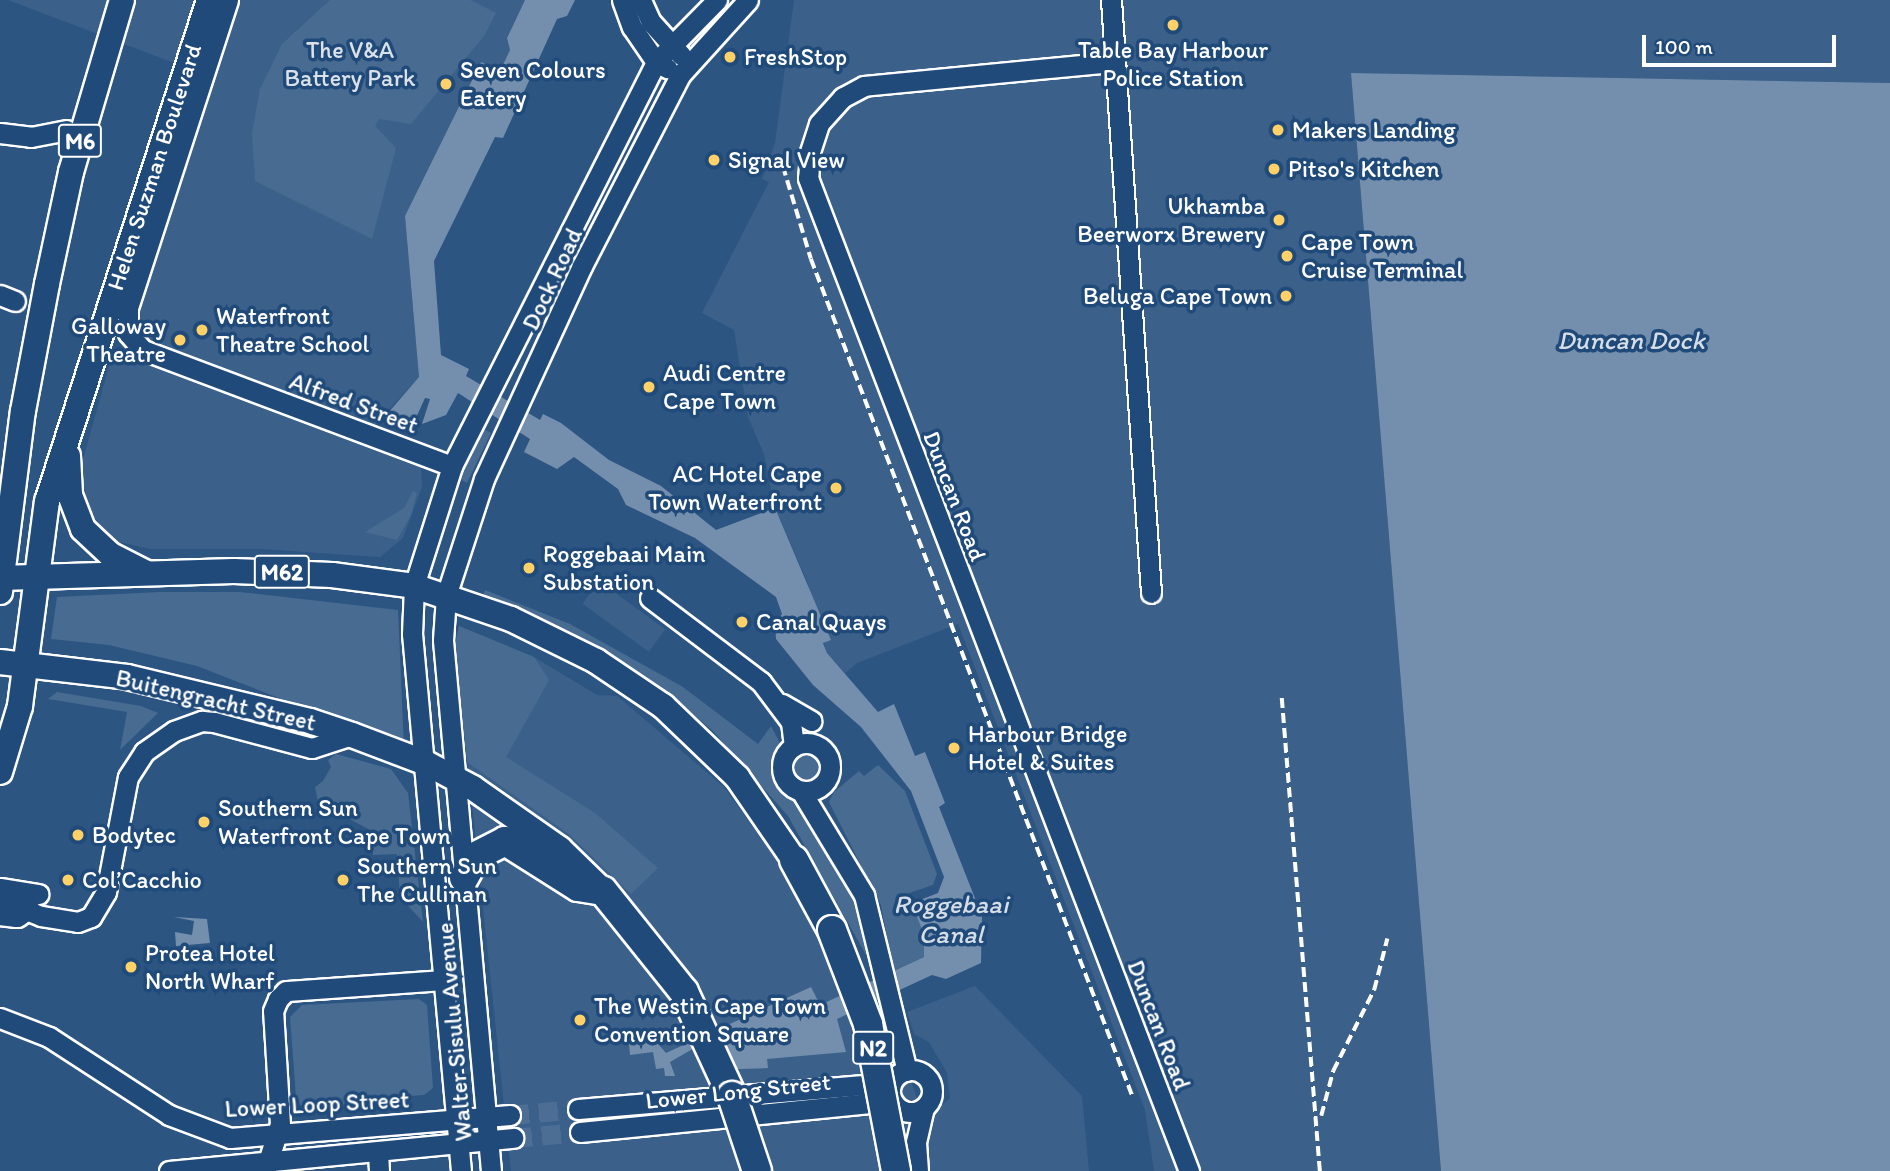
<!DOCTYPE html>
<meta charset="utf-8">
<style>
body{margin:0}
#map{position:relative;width:1890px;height:1171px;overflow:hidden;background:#2c5582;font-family:Itim,sans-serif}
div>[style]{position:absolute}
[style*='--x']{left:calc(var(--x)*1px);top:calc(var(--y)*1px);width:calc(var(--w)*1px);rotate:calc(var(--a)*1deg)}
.built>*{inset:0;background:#3b618b;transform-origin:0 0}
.green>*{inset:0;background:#486b92}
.round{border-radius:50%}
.water>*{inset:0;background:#748fad}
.minor-tunnel>*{height:19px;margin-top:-9.5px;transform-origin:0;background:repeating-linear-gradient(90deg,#4c6e95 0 19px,transparent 0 29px)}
.roads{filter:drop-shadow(2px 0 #fff) drop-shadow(-2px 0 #fff) drop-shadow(0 2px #fff) drop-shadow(0 -2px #fff)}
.minor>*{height:19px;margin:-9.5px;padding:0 9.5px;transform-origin:9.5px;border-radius:9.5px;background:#1f4a7a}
.minor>.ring{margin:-9.5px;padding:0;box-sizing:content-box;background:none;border:19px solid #1f4a7a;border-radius:50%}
.major>*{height:24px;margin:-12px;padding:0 12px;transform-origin:12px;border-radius:12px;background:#1f4a7a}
.highway>*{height:28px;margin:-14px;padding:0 14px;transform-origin:14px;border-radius:14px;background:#1f4a7a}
.rail>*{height:3.5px;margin-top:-1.75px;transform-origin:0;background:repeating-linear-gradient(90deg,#fff 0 10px,transparent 0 15px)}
.bridges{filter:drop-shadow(2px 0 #fff) drop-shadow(-2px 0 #fff) drop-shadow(0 2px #fff) drop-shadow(0 -2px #fff)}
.highway-bridge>*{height:28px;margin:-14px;padding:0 14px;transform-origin:14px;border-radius:14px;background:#1f4a7a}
.dots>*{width:19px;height:19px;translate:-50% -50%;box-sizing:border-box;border:4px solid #1f4a7a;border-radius:50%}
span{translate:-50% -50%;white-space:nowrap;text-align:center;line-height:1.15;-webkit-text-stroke:7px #1f4a7a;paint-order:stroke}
.shield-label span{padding:2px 5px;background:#1f4a7a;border:2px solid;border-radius:5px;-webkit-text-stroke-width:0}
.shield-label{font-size:23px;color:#fff;font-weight:700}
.park-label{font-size:24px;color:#dae1e9}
.poi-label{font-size:24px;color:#fff}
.left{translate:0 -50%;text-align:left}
.right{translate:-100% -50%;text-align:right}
.street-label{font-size:24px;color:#fff}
.water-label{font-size:26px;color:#d5dde6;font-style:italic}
.scale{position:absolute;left:1642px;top:35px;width:194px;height:32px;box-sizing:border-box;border:4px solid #fff;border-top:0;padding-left:9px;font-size:21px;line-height:24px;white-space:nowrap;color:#fff;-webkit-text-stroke:5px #1f4a7a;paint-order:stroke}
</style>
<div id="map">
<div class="built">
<i style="clip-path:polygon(8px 0,204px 0,182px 66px)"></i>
<i style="clip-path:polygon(233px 0,525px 0,507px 38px,510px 50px,500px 72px,481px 62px,405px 216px,419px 377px,371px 429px,138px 335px,133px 310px)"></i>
<i style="clip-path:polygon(794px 0,1890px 0,1890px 83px,1351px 73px,1441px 1171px,1154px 1171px,1145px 1110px,958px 624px,857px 663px,845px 673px,827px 653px,807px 581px,775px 508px,764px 454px,748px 417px,734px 330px,702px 313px,769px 182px,762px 179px,775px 143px)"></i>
<i style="clip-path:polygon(113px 352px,421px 468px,422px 487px,403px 538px,380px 557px,260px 549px,150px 549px,111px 540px,87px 508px,80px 470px)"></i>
<i style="left:599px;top:581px;width:82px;height:28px;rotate:36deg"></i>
<i style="clip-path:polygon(459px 626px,534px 657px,597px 695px,617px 696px,724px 787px,785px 871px,827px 948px,851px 1012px,881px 999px,925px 1120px,950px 1098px,947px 1073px,929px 1042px,914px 1034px,907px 1012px,975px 986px,1082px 1096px,1089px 1171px,511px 1171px,455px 645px)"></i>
</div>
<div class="green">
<i style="clip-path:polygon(330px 0,470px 0,496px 13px,484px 36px,411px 124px,379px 119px,375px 126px,396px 148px,372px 239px,255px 181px,252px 133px,260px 89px,282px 44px)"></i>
<i style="clip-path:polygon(480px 427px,491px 433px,467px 483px,458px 478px)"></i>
<i style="clip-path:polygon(413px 491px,417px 493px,411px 515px,397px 540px,365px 532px,404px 508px)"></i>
<i style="clip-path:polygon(485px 590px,570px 624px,683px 687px,758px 744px,771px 726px,780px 743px,775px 776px,797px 800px,855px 891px,871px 949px,866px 955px,788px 816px,713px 731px,674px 698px,602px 650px,483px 596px)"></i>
<i style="clip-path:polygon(160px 592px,240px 592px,398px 610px,404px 747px,197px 666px,109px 645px,51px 639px,57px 597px)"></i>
<i style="clip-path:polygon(459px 626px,534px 657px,549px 680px,506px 757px,595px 813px,658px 868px,631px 894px,569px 834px,467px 762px,455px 645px)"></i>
<i style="clip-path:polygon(57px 692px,141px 706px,158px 713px,120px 750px,127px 712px,48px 699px)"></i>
<i class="round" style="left:789px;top:750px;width:34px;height:34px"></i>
<i style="clip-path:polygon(336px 754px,391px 769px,408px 793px,423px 922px,400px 897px,397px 854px,373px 855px,370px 830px,318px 802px,315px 787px,323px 781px,331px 767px,328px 760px)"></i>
<i style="clip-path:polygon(878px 765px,905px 791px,937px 874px,933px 885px,909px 893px,924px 935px,924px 957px,893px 971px,881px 905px,829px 802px,834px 792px,859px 771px,864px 776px)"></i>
<i style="clip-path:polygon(419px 999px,427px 1005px,433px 1088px,424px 1095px,365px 1099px,337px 1109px,305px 1112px,296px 1098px,290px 1017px,302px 1005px)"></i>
</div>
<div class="water">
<i style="clip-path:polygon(525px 0,575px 0,567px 16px,557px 19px,503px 138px,495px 137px,434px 261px,441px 355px,469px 369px,466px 376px,540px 420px,543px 414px,561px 423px,609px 460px,661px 486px,716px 530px,775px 508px,831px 640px,823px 643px,827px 653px,878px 712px,894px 704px,915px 756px,925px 752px,945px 803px,939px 807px,982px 916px,981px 963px,946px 979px,932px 975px,837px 1019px,846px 1052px,767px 1059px,768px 1068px,708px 1070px,696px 1047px,670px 1062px,675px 1076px,665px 1076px,664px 1068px,656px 1069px,653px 1052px,630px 1055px,628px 1032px,646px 1030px,666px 1053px,811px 987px,820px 1005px,924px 957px,924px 935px,912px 903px,938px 893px,944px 877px,911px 791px,861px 727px,813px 685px,776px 639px,775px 623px,782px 614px,776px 597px,695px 538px,626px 505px,618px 489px,574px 457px,557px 469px,524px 452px,530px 439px,458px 393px,446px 415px,422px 424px,430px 399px,425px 398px,415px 420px,407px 425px,388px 413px,419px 377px,405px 216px,481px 62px,500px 71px,510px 50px,507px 38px)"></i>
<i style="clip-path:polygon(1351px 73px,1890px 83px,1890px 1171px,1441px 1171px)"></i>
<i style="clip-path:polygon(174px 917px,207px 919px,210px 943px,176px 946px,175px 932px,192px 935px,194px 921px)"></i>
</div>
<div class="minor-tunnel">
<i style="--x:510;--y:1115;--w:68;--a:-5"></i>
<i style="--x:513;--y:1138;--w:67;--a:-5.1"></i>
</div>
<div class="roads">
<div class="minor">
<i style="--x:228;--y:0;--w:324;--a:108"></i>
<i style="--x:128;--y:308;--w:25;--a:90"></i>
<i style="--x:128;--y:333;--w:23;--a:49"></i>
<i style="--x:143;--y:350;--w:330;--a:20.6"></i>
<i style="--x:622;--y:0;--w:29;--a:70"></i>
<i style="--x:632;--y:27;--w:42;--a:55.6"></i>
<i style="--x:656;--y:62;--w:13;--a:29"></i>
<i style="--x:641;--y:0;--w:24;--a:66"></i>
<i style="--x:651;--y:22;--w:45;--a:47.7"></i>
<i style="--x:1111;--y:0;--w:594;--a:86.14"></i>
<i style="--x:1112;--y:62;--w:249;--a:174.5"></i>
<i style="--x:864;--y:86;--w:24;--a:152"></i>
<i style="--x:843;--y:97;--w:36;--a:132"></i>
<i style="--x:819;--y:124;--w:29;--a:108"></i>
<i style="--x:810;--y:152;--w:26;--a:94"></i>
<i style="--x:808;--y:178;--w:1064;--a:69.01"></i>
<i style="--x:0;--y:133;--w:31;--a:7"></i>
<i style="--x:31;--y:137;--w:36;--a:-11"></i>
<i style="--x:0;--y:295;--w:16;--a:22"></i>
<i style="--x:650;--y:598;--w:139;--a:37.1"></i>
<i style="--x:761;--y:682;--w:50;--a:53.1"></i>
<i style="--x:791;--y:722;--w:24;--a:83"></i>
<i style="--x:782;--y:704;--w:34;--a:30"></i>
<i class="ring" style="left:782px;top:743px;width:29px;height:29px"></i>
<i style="--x:801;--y:791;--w:122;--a:58.8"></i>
<i style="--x:864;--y:895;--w:181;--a:76.3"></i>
<i style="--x:0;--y:888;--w:39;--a:9"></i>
<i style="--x:0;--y:900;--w:44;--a:21.3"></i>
<i style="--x:41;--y:916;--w:37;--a:9"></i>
<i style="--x:78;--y:922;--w:14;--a:-21"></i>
<i style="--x:91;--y:917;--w:29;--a:-59"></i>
<i style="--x:106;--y:892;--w:117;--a:-79.2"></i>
<i style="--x:128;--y:777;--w:30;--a:-57"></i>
<i style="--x:144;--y:752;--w:37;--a:-35"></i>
<i style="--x:174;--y:731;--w:30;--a:-20"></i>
<i style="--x:202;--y:721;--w:12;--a:5"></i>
<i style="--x:214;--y:722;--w:101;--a:14.9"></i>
<i style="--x:312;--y:748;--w:42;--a:-18"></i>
<i style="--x:0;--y:1018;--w:53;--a:21.2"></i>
<i style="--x:49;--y:1037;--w:143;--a:33"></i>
<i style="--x:169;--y:1115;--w:65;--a:20.7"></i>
<i style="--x:230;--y:1138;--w:281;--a:-4.7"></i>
<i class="ring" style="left:890px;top:1070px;width:23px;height:23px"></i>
<i style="--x:578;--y:1109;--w:313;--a:-4.8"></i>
<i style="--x:580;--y:1132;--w:294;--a:-5.7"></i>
<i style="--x:873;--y:1103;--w:27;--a:13"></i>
<i style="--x:378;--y:1152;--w:19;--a:87"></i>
<i style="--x:169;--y:1171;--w:346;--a:-5.5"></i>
<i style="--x:265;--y:1171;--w:49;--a:-72.3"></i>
<i style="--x:280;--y:1124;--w:113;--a:-93.5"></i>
<i style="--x:273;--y:1011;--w:13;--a:-67"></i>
<i style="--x:278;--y:999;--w:11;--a:-45"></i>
<i style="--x:286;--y:991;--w:159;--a:-4"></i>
<i style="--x:461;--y:1171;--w:539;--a:-95.21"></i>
<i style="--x:412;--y:634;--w:48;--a:-87.6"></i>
<i style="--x:414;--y:586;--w:126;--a:-72.4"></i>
<i style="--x:452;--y:466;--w:453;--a:-63.2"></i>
<i style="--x:656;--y:62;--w:87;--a:-45.5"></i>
<i style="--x:491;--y:1171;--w:533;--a:-95.17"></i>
<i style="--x:443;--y:640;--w:44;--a:-86.1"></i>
<i style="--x:446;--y:596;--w:123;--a:-72"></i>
<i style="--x:484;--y:479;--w:234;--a:-65.3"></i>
<i style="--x:582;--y:266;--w:215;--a:-62.8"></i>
<i style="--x:680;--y:75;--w:101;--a:-47.8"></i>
<i style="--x:918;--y:1171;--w:29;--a:-94"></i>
<i style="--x:916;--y:1142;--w:35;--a:-77"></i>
</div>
<div class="major">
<i style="--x:68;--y:456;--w:39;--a:87"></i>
<i style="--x:70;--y:495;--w:36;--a:69"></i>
<i style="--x:83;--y:529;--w:38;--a:43"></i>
<i style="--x:111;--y:555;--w:38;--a:27"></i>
<i style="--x:0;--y:578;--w:234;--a:-1.7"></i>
<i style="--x:234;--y:571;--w:98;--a:2.3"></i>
<i style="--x:332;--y:575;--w:83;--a:7.6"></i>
<i style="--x:414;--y:586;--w:102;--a:18.8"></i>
<i style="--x:511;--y:619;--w:95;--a:26.3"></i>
<i style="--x:596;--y:661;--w:81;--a:33.9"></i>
<i style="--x:663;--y:706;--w:103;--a:43.8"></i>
<i style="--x:737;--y:777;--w:101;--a:55.5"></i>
<i style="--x:0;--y:592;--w:182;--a:-82.8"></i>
<i style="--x:23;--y:411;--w:129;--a:-79.3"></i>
<i style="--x:47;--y:284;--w:115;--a:-77.9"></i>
<i style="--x:71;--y:172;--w:179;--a:-73.5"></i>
<i style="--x:0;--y:662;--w:128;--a:6.7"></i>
<i style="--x:127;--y:677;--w:188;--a:13.5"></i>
<i style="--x:310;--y:721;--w:44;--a:18.4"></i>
<i style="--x:352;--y:735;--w:79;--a:20.7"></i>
<i style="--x:426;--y:763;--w:53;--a:28"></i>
<i style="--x:473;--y:788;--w:106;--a:35"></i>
<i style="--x:560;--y:849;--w:60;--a:44.3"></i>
<i style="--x:0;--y:772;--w:69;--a:-73.1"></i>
<i style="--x:20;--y:706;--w:206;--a:-82.5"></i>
<i style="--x:47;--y:502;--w:527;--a:-72.11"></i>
<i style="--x:0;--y:913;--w:17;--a:7"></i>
<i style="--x:17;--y:915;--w:12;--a:-35"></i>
</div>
<div class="highway">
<i style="--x:794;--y:860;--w:80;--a:61.5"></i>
<i style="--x:464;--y:878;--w:25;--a:-61"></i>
<i style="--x:476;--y:856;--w:33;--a:-27"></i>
<i style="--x:505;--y:841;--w:86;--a:32.2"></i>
<i style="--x:578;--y:887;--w:25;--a:9"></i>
<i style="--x:603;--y:891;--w:129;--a:51.3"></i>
<i style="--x:684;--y:992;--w:115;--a:65.2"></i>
</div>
</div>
<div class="rail">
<i style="--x:783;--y:166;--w:97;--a:73.2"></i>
<i style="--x:811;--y:259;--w:896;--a:68.99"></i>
<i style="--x:1282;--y:698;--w:475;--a:85.4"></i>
<i style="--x:1321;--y:1116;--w:47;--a:-75.1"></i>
<i style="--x:1333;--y:1071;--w:91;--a:-63.2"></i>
<i style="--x:1374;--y:990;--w:53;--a:-75.7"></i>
</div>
<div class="bridges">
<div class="highway-bridge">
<i style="--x:832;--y:930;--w:101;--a:69"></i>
<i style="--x:868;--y:1024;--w:150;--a:79.2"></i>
<i style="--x:732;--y:1096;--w:79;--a:71.6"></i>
</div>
</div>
<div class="dots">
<i style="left:1173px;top:25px;background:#ffd166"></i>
<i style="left:730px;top:57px;background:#ffd166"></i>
<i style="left:446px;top:84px;background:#ffd166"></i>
<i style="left:1278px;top:130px;background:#ffd166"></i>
<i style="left:714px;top:160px;background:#ffd166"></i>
<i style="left:1274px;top:169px;background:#ffd166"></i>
<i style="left:1279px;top:220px;background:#ffd166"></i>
<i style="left:1287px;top:256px;background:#ffd166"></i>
<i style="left:1286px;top:296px;background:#ffd166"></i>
<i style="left:202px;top:330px;background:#ffd166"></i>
<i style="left:180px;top:340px;background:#ffd166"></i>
<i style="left:649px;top:387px;background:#ffd166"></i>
<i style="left:836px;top:488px;background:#ffd166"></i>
<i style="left:529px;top:568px;background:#ffd166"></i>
<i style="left:742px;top:622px;background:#ffd166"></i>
<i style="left:954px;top:748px;background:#ffd166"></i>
<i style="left:204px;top:822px;background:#ffd166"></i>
<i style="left:78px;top:835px;background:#ffd166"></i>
<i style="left:68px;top:880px;background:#ffd166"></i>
<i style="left:343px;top:880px;background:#ffd166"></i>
<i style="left:131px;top:967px;background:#ffd166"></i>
<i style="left:580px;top:1020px;background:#ffd166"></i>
</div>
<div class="shield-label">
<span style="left:80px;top:141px">M6</span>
<span style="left:282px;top:572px">M62</span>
<span style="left:873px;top:1048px">N2</span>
</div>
<div class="park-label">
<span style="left:350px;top:64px">The V&amp;A<br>Battery Park</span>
</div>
<div class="poi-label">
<span style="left:1173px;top:64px">Table Bay Harbour<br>Police Station</span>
<span class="left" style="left:744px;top:57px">FreshStop</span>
<span class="left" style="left:460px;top:84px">Seven Colours<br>Eatery</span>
<span class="left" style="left:1292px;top:130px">Makers Landing</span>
<span class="left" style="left:728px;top:160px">Signal View</span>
<span class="left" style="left:1288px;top:169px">Pitso's Kitchen</span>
<span class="right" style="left:1265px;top:220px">Ukhamba<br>Beerworx Brewery</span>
<span class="left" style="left:1301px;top:256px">Cape Town<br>Cruise Terminal</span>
<span class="right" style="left:1272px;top:296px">Beluga Cape Town</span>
<span class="left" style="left:216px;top:330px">Waterfront<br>Theatre School</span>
<span class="right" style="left:166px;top:340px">Galloway<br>Theatre</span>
<span class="left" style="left:663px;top:387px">Audi Centre<br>Cape Town</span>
<span class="right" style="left:822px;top:488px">AC Hotel Cape<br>Town Waterfront</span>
<span class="left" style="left:543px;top:568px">Roggebaai Main<br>Substation</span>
<span class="left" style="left:756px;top:622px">Canal Quays</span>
<span class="left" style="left:968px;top:748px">Harbour Bridge<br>Hotel &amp; Suites</span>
<span class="left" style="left:218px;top:822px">Southern Sun<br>Waterfront Cape Town</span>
<span class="left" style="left:92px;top:835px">Bodytec</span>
<span class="left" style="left:357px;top:880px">Southern Sun<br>The Cullinan</span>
<span class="left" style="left:82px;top:880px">Col’Cacchio</span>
<span class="left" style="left:145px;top:967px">Protea Hotel<br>North Wharf</span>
<span class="left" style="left:594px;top:1020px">The Westin Cape Town<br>Convention Square</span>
</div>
<div class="street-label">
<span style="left:154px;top:167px;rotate:-72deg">Helen Suzman Boulevard</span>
<span style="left:552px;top:279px;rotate:-65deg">Dock Road</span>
<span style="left:354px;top:403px;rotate:20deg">Alfred Street</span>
<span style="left:955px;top:496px;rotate:69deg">Duncan Road</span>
<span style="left:216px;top:700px;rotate:13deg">Buitengracht Street</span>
<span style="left:1159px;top:1025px;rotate:69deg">Duncan Road</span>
<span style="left:454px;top:1032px;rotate:-95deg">Walter Sisulu Avenue</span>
<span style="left:738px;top:1091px;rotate:-6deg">Lower Long Street</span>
<span style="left:317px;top:1104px;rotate:-3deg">Lower Loop Street</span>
</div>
<div class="water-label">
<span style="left:1631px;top:341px">Duncan Dock</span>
<span style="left:951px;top:920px">Roggebaai<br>Canal</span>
</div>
<div class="scale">100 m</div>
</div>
